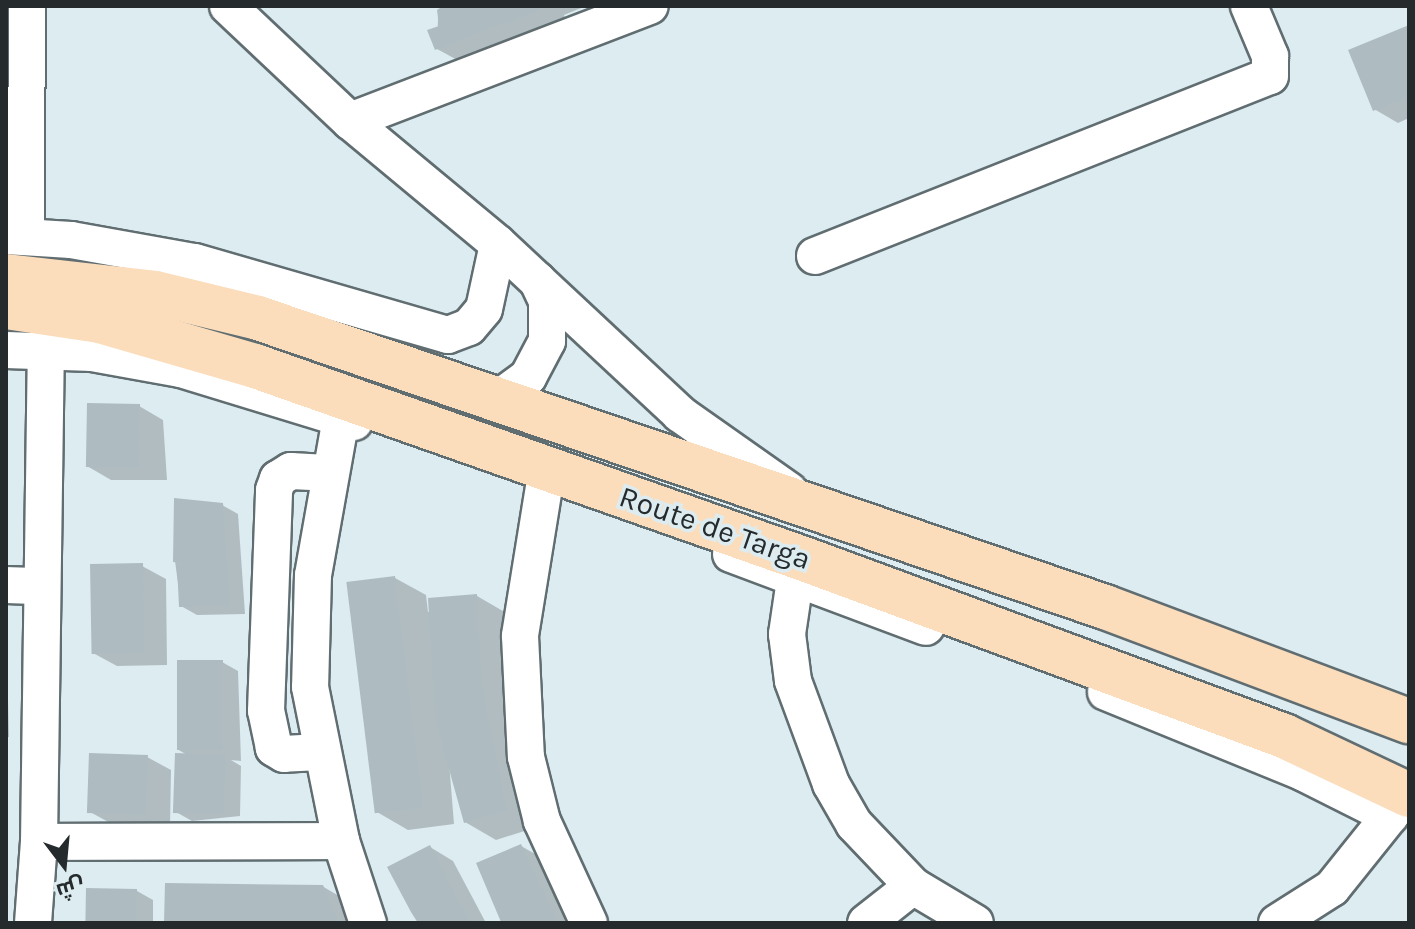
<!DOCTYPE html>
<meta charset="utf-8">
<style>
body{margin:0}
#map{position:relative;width:1415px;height:929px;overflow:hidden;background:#ddecf1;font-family:Karla,Cairo,sans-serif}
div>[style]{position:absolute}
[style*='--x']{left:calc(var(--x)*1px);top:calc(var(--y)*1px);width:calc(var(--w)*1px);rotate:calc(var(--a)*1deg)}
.shadow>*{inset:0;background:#0003;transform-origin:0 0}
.building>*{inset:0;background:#aebcc1;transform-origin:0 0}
.roads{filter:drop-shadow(2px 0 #606d71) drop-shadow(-2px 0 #606d71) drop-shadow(0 2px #606d71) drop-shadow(0 -2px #606d71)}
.minor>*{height:36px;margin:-18px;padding:0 18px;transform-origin:18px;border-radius:18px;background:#fff}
.major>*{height:44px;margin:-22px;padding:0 22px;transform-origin:22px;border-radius:22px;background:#fbddbc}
span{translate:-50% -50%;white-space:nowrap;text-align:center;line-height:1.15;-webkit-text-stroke:7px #ddecf1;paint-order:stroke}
.street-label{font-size:30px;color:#252b2c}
.frame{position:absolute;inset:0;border:8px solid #252b2c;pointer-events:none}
.north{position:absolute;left:24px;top:825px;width:80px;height:80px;-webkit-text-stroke:6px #ddecf1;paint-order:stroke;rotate:164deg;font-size:22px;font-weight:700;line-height:32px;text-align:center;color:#252b2c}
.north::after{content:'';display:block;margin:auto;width:28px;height:36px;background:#252b2c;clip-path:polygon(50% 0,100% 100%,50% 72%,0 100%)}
</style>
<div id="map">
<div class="shadow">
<i style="clip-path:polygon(586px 6px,564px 15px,566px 22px,461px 62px,437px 49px,438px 18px,445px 6px)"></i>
<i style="clip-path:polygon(1409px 27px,1409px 118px,1398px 123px,1374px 109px)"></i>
<i style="clip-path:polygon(6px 42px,16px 48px,15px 111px,6px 111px)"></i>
<i style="clip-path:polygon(139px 406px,163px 420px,167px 480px,111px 480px,87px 466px)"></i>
<i style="clip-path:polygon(222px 505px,238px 514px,245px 614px,197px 615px,181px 606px,175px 561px)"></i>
<i style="clip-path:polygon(142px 566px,166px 579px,167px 665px,117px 666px,93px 653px)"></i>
<i style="clip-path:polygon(395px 578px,426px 595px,428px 612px,477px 596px,508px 614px,537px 827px,496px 840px,465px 822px,449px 762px,454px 824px,408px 830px,377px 812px)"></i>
<i style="clip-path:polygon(6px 626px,9px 737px,6px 737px)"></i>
<i style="clip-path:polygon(222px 662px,238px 671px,241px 761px,231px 760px,241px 766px,240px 816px,192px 821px,176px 812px,189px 756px,177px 749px)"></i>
<i style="clip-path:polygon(147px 757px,171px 770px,170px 827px,114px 825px,90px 812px)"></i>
<i style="clip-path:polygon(6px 792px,6px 793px,7px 837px,6px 837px)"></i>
<i style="clip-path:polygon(521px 846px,537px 855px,573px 923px,504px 923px)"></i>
<i style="clip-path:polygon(430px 847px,453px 861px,486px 923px,419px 923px)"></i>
<i style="clip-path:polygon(322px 886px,339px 896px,350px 923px,166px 923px)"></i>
<i style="left:6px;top:887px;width:2px;height:36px;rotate:27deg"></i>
<i style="clip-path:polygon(137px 891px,153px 900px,153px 923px,87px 923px)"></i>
</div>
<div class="building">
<i style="clip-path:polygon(443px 6px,549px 6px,435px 50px,427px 30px,439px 26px,437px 10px)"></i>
<i style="clip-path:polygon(1409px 25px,1409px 96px,1373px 111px,1348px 50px)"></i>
<i style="left:87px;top:403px;width:53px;height:64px;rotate:1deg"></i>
<i style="clip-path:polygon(174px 498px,223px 503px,230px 606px,179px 607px,177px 564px,204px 564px,173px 562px)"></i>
<i style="left:143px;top:563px;width:90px;height:53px;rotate:89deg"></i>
<i style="left:395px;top:576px;width:233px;height:49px;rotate:83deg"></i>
<i style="clip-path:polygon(477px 594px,482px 685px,507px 810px,464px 823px,435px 719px,428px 598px)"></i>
<i style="left:177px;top:660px;width:46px;height:90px"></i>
<i style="left:89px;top:753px;width:59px;height:60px;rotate:2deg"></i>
<i style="left:175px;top:753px;width:51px;height:60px;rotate:2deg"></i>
<i style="clip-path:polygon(521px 844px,548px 900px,560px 923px,501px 922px,476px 863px)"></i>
<i style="clip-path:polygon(430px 845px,456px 896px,470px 923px,418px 923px,411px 912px,387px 867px)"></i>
<i style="clip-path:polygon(165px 883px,323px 885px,339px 923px,164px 923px)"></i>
<i style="left:86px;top:888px;width:51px;height:35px;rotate:1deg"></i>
</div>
<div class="roads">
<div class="minor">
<i style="--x:228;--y:6;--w:168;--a:43.3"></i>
<i style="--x:350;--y:121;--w:192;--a:39.7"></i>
<i style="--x:498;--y:244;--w:249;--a:43"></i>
<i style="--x:680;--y:414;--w:133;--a:35.2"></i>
<i style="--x:350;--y:121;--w:321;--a:-21"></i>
<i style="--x:6;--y:236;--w:65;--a:3.5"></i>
<i style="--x:71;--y:240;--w:126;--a:10.1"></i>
<i style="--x:195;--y:262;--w:263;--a:16.1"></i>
<i style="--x:448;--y:335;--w:22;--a:-21"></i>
<i style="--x:469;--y:327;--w:23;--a:-50"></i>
<i style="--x:484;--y:309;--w:66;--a:-77.8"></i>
<i style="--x:26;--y:237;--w:231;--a:-89.8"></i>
<i style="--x:815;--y:256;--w:489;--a:-21.6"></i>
<i style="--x:1270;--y:76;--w:20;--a:-90"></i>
<i style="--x:1270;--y:56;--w:54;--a:-112.8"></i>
<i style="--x:6;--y:350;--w:86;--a:2"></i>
<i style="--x:92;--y:353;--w:90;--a:10.2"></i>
<i style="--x:181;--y:369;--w:181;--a:17"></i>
<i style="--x:495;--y:401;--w:41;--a:-36"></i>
<i style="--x:528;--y:377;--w:41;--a:-62.2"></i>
<i style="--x:547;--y:341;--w:40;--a:-90"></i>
<i style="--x:547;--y:301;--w:23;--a:-115"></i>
<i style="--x:341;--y:418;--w:159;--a:100.1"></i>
<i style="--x:313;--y:575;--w:112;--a:91.5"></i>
<i style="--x:310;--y:687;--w:157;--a:78.6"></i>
<i style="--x:341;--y:841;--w:86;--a:71.8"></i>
<i style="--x:544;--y:487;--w:151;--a:99.2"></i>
<i style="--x:520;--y:636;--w:121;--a:87.2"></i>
<i style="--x:526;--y:757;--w:66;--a:76"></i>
<i style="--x:542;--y:821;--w:112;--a:65.3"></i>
<i style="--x:731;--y:554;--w:208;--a:20.5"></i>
<i style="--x:795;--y:580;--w:55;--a:98.4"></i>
<i style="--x:787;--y:634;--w:47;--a:82.7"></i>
<i style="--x:793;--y:681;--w:110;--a:69.7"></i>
<i style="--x:831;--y:784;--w:46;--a:60.1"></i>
<i style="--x:854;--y:824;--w:86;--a:46.4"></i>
<i style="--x:913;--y:886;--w:72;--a:30.8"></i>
<i style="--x:6;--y:585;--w:33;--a:2"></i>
<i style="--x:1106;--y:692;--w:214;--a:22.2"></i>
<i style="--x:1304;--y:773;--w:96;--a:26.6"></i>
<i style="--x:320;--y:752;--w:36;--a:177"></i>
<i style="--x:284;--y:754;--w:12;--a:-149"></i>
<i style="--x:274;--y:748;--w:38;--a:-102"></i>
<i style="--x:266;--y:711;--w:221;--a:-87.9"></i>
<i style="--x:274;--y:490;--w:12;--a:-70"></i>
<i style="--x:278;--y:479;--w:15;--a:-32"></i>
<i style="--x:291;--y:471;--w:36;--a:3"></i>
<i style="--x:39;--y:842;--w:302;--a:-0.2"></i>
<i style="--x:33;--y:923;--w:81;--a:-85.8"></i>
<i style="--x:39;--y:842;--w:490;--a:-89.2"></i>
<i style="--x:866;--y:923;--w:60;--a:-38.2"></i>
<i style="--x:1277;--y:923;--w:65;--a:-32.5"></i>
<i style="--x:1332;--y:888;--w:115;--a:-51.3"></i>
</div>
<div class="major">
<i style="--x:6;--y:276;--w:150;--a:6.5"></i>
<i style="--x:155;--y:293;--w:106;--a:13.6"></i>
<i style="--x:258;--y:318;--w:895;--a:18.84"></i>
<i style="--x:1105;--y:607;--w:325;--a:20.6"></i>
<i style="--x:6;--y:307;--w:95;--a:8.5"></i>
<i style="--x:100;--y:321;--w:161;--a:16.2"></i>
<i style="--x:255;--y:366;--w:582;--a:19.37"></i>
<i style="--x:804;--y:559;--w:512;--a:20.24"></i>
<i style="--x:1284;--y:736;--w:138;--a:25.3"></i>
</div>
</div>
<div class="street-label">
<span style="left:715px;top:528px;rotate:19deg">Route de Targa</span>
</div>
<div class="frame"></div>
<div class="north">ش</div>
</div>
